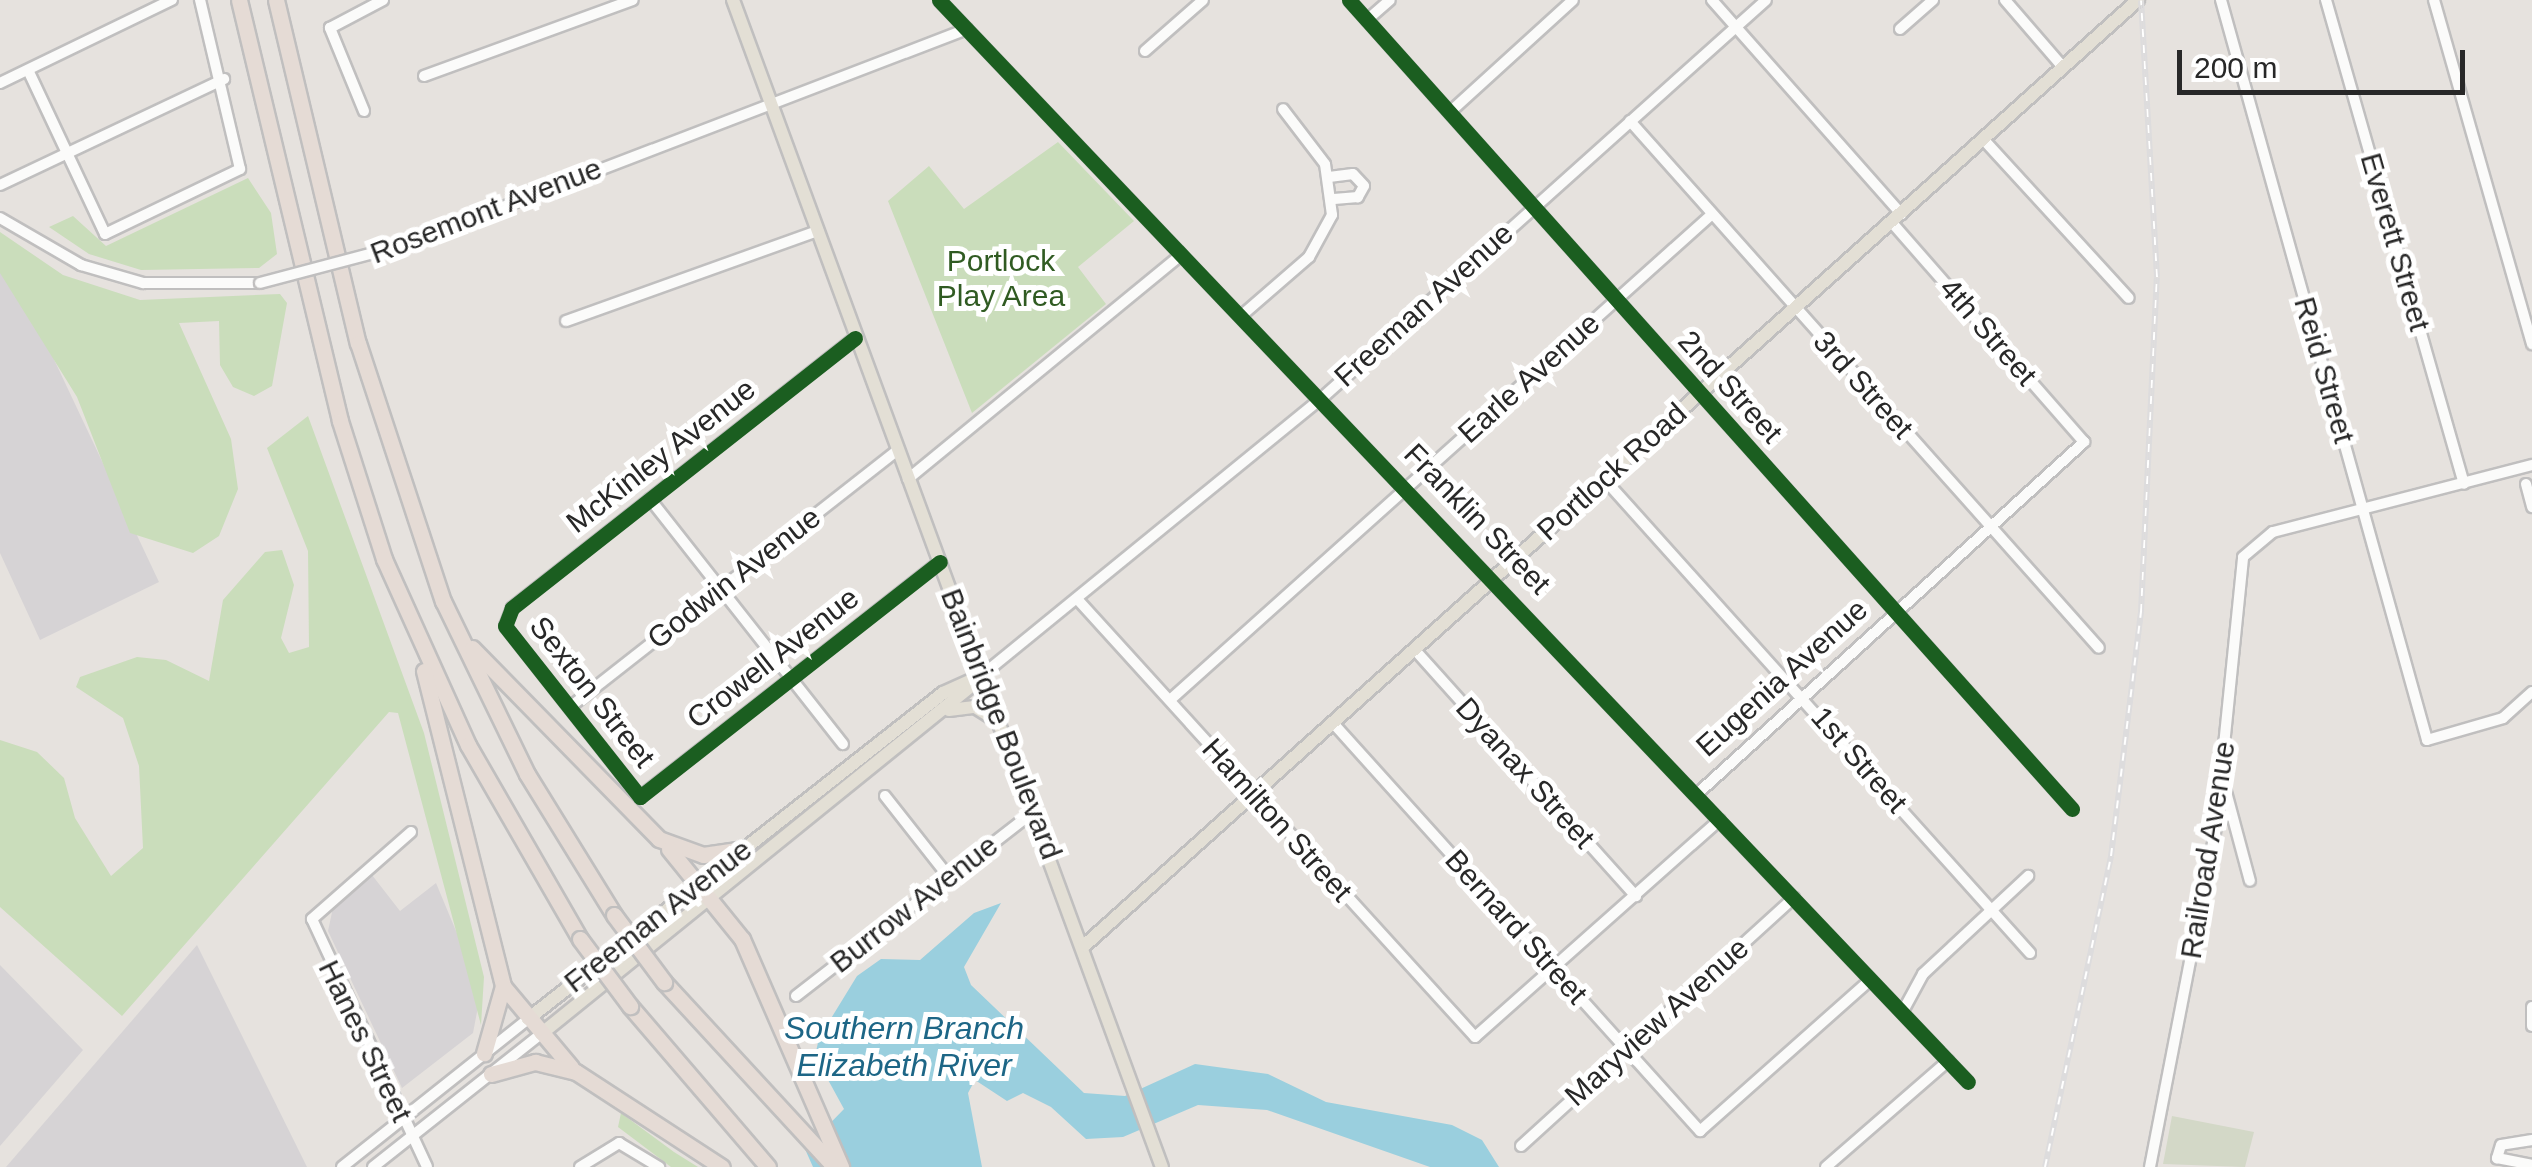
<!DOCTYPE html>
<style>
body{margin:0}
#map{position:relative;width:2532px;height:1167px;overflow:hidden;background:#e6e2de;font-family:Arial,sans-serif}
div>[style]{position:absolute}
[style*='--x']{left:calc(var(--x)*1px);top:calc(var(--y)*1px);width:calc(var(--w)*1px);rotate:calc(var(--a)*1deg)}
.industrial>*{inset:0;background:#d6d3d5}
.green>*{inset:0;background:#caddbb}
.cemetery>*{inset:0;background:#d3d8c7}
.water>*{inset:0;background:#9acfde}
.roads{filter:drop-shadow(2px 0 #c0bfbf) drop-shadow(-2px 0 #c0bfbf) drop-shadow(0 2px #c0bfbf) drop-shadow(0 -2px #c0bfbf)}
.minor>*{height:10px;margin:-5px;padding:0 5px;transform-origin:5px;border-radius:5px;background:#fbfbfa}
.major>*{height:12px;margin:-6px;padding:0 6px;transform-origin:6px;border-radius:6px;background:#e3dfd5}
.highway>*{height:15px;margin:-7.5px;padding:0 7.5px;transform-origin:7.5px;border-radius:7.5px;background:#e5dbd5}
.rail>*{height:6px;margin-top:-3px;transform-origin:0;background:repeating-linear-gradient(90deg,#fff 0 8px,#dddcdd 0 16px);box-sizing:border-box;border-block:2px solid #dddcdd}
.bridges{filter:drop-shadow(2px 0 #c0bfbf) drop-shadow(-2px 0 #c0bfbf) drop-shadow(0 2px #c0bfbf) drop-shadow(0 -2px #c0bfbf)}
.minor-bridge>*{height:10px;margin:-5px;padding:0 5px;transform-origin:5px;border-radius:5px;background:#fbfbfa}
.highway-bridge>*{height:15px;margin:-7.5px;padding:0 7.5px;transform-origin:7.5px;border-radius:7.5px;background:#e5dbd5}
.cycleway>*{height:15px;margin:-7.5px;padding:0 7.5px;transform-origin:7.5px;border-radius:7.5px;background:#1b5e20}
span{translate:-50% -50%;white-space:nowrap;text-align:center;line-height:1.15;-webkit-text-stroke:10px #fff;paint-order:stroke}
.street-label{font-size:30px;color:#282828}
.park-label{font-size:30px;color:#305b22}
.water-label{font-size:32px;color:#1d6686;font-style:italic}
.scale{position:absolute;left:2177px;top:50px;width:288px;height:45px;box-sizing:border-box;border:5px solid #282828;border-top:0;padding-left:12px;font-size:30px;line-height:35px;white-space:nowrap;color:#282828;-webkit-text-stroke:8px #fff;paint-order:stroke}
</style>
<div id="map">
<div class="industrial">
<i style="clip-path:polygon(0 245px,159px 582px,40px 640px,0 553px)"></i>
<i style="clip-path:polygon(372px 875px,400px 911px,436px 883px,481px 991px,473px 1033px,402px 1088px,328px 931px,334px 903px)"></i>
<i style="clip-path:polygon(197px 945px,307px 1167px,6px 1167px)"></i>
<i style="clip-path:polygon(0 965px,83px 1050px,0 1146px)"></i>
</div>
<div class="green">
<i style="clip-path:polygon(1058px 142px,1134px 221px,1078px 267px,1106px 304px,972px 413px,888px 201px,929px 166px,964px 209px)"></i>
<i style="clip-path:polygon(248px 178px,271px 213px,277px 254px,259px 268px,141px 270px,89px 254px,49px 227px,73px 216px,106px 246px)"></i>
<i style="clip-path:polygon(0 232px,63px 275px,140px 300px,280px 294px,287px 303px,272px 386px,254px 396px,233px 387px,220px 365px,219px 321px,179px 323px,231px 439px,238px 489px,219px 536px,193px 553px,130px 533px,77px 397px,0 273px)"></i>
<i style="clip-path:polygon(308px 416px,424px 733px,484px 977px,481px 1025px,398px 713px,389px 712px,122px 1016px,0 907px,0 740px,37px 752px,64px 778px,75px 818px,111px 876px,143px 848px,139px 766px,123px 718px,76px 687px,80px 677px,137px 657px,166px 660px,209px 681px,223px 600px,265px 552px,282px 550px,294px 585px,281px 638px,289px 653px,309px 647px,308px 551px,267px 448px)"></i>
<i style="clip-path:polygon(621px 1113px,674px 1152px,698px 1167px,671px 1167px,618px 1127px)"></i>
</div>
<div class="cemetery">
<i style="clip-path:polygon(2172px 1116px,2254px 1132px,2245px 1167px,2163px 1164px)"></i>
</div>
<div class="water">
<i style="clip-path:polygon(1001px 903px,964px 967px,971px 985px,1084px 1093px,1125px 1096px,1195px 1064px,1268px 1074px,1326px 1102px,1452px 1125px,1482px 1140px,1499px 1167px,1430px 1167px,1267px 1110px,1198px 1105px,1123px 1137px,1086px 1139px,1051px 1107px,1023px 1093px,1007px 1101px,975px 1080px,968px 1093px,982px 1167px,813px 1167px,805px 1149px,844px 1109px,815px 1056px,819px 1038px,857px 976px,881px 959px,920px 960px,974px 913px)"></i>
</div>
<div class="roads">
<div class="minor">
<i style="--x:939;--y:0;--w:1493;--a:46.44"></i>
<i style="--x:1349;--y:0;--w:1085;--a:48.21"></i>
<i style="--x:1712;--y:0;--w:286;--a:48.5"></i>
<i style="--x:2005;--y:0;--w:87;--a:49.2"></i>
<i style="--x:2221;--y:0;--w:768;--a:74.44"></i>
<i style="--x:2427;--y:740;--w:79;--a:-16.1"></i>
<i style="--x:2503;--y:718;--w:39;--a:-42"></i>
<i style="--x:2326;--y:0;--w:503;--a:74.09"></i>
<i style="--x:2434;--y:0;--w:358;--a:74.1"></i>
<i style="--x:1367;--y:20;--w:30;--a:-41"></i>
<i style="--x:1900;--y:29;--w:44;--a:-41.3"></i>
<i style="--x:1145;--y:51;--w:77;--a:-41.3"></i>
<i style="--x:28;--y:70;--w:181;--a:64.8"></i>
<i style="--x:105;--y:234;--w:150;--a:-25.7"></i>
<i style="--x:240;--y:169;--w:174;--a:-103.3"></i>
<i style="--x:424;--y:76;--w:222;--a:-20"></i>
<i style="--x:0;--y:83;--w:191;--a:-25.8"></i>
<i style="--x:364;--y:111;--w:90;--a:-112.3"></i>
<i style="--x:330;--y:28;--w:60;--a:-27.8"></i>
<i style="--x:1450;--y:112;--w:166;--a:-42.3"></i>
<i style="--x:1630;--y:121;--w:705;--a:48.33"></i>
<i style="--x:1984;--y:140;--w:214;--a:47.5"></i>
<i style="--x:1329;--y:177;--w:24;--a:-7"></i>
<i style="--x:1353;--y:174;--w:16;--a:47"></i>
<i style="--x:1364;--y:186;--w:13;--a:119"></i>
<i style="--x:1358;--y:197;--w:24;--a:175"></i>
<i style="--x:0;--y:185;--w:248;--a:-25.3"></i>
<i style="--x:0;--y:218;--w:94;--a:30.1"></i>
<i style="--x:81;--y:265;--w:65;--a:16.2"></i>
<i style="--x:143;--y:283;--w:117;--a:0"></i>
<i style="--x:404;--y:245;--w:603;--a:-20.99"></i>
<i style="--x:1241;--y:316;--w:90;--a:-40.9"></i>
<i style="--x:1309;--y:257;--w:48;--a:-61.3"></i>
<i style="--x:1332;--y:215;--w:51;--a:-97.8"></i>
<i style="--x:1325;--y:164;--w:69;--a:-127.4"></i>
<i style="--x:566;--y:321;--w:268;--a:-19.7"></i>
<i style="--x:855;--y:338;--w:437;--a:141.8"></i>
<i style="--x:512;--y:608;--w:19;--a:111"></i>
<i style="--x:505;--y:626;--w:218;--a:51.7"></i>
<i style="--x:640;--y:797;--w:381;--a:-38.1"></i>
<i style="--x:908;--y:479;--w:353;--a:-39.4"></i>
<i style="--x:1605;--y:480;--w:636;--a:48.06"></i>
<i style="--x:2526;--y:484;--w:24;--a:75"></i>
<i style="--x:650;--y:499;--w:312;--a:51.8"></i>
<i style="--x:1079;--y:601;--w:589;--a:47.75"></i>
<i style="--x:1475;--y:1037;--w:327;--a:-41.6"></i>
<i style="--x:1415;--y:650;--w:331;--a:48.1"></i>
<i style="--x:981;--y:676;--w:440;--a:-39.2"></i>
<i style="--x:1322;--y:398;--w:596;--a:-41.87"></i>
<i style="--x:1170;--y:700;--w:725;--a:-41.87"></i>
<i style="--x:570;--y:707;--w:417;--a:-38.1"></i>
<i style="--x:1333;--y:723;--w:549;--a:48.03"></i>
<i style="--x:1700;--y:1131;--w:226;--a:-41.6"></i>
<i style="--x:2225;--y:788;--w:96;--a:75"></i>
<i style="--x:1696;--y:795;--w:525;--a:-42.3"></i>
<i style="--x:2084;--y:442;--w:291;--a:-131.2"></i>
<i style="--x:885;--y:796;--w:102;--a:51.8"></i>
<i style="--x:411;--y:832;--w:132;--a:138.7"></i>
<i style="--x:312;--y:919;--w:273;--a:65.1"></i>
<i style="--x:796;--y:996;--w:300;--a:-37.8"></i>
<i style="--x:2532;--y:1007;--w:19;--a:90"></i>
<i style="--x:1903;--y:1011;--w:42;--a:-61.6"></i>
<i style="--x:1923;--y:974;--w:144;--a:-43"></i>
<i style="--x:2532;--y:1140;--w:31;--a:171"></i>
<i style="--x:2501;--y:1145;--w:14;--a:107"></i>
<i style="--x:2497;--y:1158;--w:36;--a:11"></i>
<i style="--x:1521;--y:1146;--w:369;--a:-42.3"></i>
<i style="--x:342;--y:1167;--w:238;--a:-38.5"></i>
<i style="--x:373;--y:1167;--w:214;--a:-38.4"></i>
<i style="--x:580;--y:1167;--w:46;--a:-31.6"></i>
<i style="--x:619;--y:1143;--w:47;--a:31"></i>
<i style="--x:1826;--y:1167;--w:162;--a:-41"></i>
<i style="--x:2150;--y:1167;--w:339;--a:-79"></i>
<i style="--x:2215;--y:834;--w:278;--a:-84.2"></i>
<i style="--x:2243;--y:557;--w:39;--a:-40"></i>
<i style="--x:2273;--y:532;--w:268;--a:-14.5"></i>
</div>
<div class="major">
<i style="--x:733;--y:0;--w:1243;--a:69.82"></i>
<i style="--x:949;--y:710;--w:26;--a:-7"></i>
<i style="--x:975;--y:707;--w:28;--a:32"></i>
<i style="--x:1085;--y:945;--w:1415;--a:-41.91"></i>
<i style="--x:528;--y:1019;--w:528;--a:-38.15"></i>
<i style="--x:943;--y:693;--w:42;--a:-24.1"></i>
<i style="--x:541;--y:1034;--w:560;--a:-38.98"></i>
</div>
<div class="highway">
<i style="--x:239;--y:0;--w:433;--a:76.5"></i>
<i style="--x:340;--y:421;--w:145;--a:72.3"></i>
<i style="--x:384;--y:559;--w:204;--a:65.7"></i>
<i style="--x:468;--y:745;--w:224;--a:60"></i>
<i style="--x:276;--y:0;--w:353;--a:76.6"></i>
<i style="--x:358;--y:343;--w:272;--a:71.8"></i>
<i style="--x:443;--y:601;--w:192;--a:64.1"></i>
<i style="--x:527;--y:774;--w:166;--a:58.3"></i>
<i style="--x:472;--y:648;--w:267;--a:45.6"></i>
<i style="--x:659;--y:839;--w:47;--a:20"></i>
<i style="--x:703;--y:855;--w:40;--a:-8.5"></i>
<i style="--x:424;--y:671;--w:325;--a:75.9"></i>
<i style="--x:503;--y:986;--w:70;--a:105.8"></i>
<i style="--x:669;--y:849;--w:116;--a:51"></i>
<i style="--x:742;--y:939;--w:249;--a:66.5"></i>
<i style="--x:664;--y:982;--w:245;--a:47.3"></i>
<i style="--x:503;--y:986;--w:106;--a:50"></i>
<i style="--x:630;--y:1006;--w:212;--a:49.4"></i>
<i style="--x:491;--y:1074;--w:46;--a:-15.3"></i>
<i style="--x:535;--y:1062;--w:42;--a:13.7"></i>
<i style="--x:576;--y:1072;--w:174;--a:33.1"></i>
</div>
</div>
<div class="rail">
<i style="--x:2045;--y:1167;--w:318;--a:-78"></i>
<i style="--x:2111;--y:856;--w:246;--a:-83"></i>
<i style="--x:2141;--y:612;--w:335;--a:-87.3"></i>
<i style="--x:2157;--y:277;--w:277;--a:-93.3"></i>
</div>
<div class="bridges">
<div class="minor-bridge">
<i style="--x:260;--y:283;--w:149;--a:-14.8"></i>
</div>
<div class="highway-bridge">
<i style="--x:614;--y:915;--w:84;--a:53.3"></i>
<i style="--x:580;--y:939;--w:84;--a:53.3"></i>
</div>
</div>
<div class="cycleway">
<i style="--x:939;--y:0;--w:1493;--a:46.44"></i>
<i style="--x:1349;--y:0;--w:1085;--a:48.21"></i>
<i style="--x:855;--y:338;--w:437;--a:141.8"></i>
<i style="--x:512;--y:608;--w:19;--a:111"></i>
<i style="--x:505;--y:626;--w:218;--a:51.7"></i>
<i style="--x:640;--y:797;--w:381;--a:-38.1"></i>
</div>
<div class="street-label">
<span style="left:486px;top:211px;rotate:-21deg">Rosemont Avenue</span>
<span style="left:2395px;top:242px;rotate:74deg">Everett Street</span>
<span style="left:1424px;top:305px;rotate:-42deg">Freeman Avenue</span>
<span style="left:1988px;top:332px;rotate:49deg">4th Street</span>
<span style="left:2324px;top:370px;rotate:74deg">Reid Street</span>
<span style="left:1529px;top:378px;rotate:-42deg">Earle Avenue</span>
<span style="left:1863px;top:385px;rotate:48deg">3rd Street</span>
<span style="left:1730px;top:387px;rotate:48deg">2nd Street</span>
<span style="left:661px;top:456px;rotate:-38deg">McKinley Avenue</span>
<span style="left:1612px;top:472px;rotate:-42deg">Portlock Road</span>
<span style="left:1477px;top:519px;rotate:46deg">Franklin Street</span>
<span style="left:734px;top:578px;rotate:-38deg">Godwin Avenue</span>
<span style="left:773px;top:658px;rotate:-38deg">Crowell Avenue</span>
<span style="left:1782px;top:678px;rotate:-42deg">Eugenia Avenue</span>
<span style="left:592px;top:692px;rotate:52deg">Sexton Street</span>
<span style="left:1001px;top:724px;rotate:69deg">Bainbridge Boulevard</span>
<span style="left:1859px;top:760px;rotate:49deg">1st Street</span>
<span style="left:1525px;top:773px;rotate:48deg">Dyanax Street</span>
<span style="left:1277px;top:820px;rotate:48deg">Hamilton Street</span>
<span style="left:2208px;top:850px;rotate:-81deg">Railroad Avenue</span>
<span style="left:914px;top:904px;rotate:-38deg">Burrow Avenue</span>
<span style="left:658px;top:916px;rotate:-38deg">Freeman Avenue</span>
<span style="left:1516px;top:927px;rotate:48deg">Bernard Street</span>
<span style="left:1657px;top:1022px;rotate:-42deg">Maryview Avenue</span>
<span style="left:365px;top:1041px;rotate:64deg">Hanes Street</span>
</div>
<div class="park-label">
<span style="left:1001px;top:278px">Portlock<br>Play Area</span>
</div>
<div class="water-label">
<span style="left:904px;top:1047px">Southern Branch<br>Elizabeth River</span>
</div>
<div class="scale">200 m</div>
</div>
